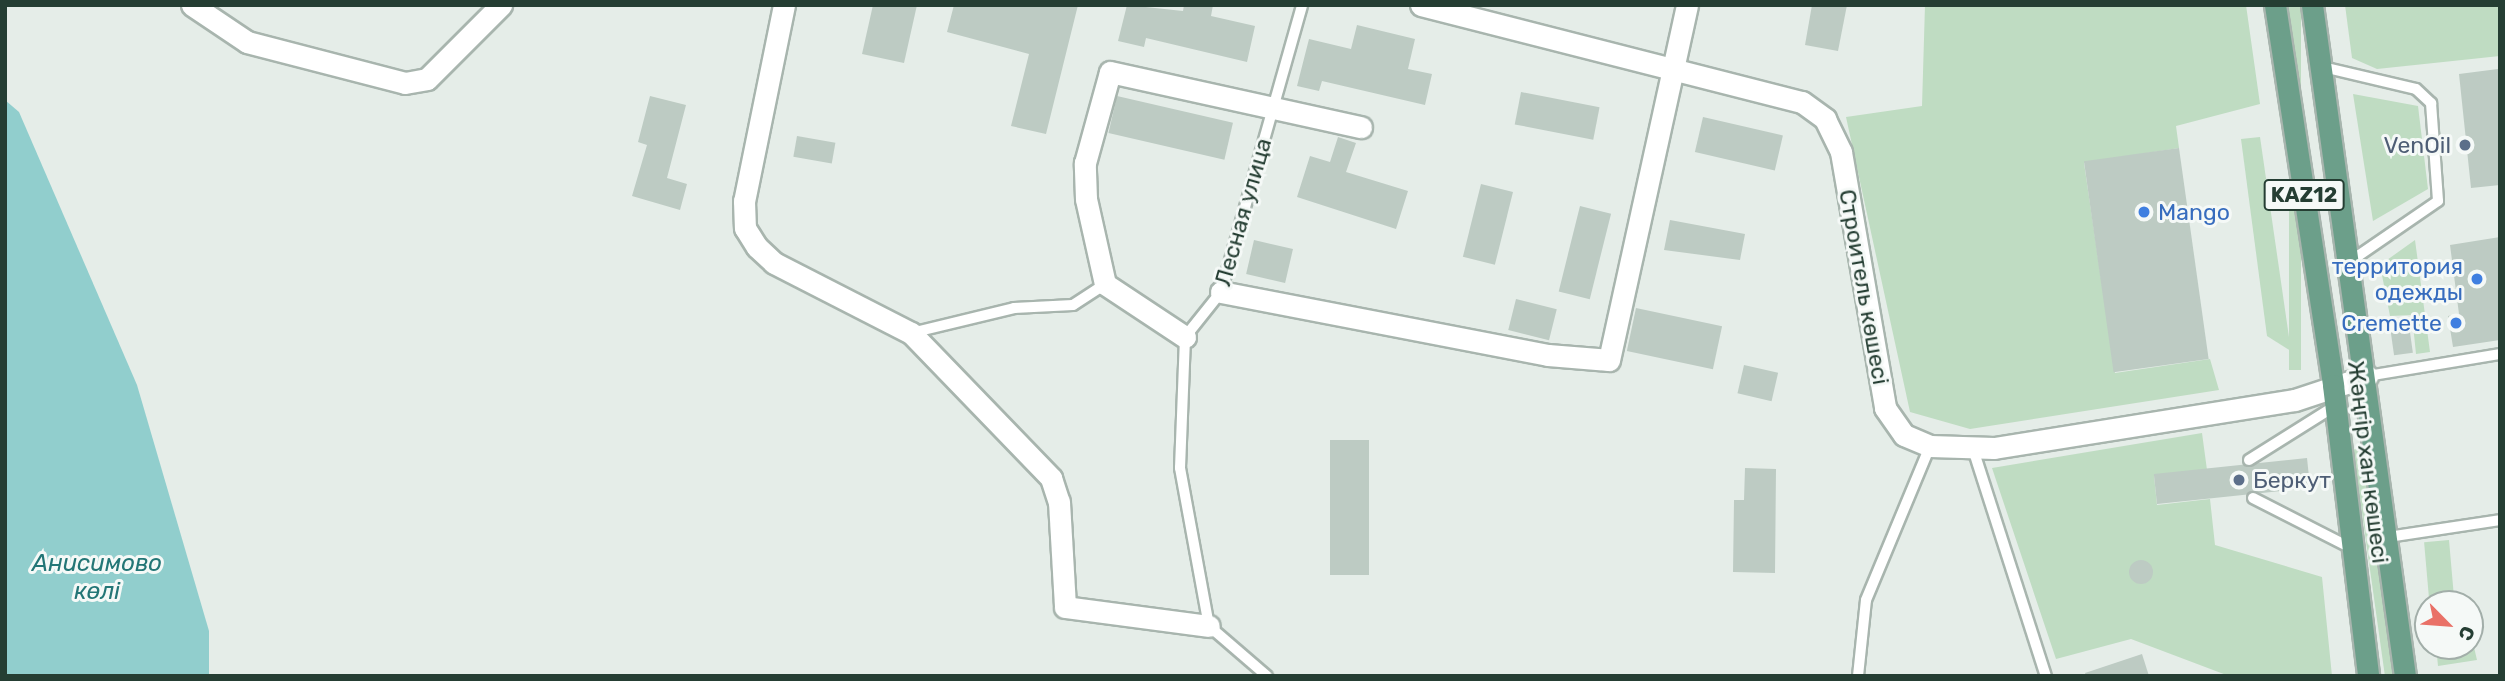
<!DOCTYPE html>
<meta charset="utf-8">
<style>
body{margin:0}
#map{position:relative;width:2505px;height:681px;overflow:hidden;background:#e5ede8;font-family:Rubik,sans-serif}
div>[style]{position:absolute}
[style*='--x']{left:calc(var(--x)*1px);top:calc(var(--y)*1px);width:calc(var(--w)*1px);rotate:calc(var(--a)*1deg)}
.green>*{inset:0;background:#bfdcc2;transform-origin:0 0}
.water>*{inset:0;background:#91cecd}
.building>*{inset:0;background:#bdcbc3;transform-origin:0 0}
.round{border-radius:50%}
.roads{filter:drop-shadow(2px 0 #a8b5ae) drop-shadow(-2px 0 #a8b5ae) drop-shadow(0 2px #a8b5ae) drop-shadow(0 -2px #a8b5ae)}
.lane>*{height:10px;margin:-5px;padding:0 5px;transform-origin:5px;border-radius:5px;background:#fff}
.street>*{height:21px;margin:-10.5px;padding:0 10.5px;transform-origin:10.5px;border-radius:10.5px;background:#fff}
.primary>*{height:21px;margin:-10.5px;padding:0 10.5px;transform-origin:10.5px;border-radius:10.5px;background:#6c9f8a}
.dots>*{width:19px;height:19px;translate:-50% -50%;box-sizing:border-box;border:4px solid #f5f9f7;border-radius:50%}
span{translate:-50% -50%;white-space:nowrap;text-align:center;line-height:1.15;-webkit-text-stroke:6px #f5f9f7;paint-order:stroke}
.shield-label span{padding:2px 5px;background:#f5f9f7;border:2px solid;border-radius:5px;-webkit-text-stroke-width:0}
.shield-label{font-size:21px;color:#253e33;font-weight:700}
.service-label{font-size:23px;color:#4e5e75}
.right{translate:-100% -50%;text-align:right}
.left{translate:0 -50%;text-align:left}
.street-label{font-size:23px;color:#253e33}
.shop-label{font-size:23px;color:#366cbe}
.water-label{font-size:24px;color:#237676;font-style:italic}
.frame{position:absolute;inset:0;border:7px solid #253e33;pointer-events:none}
.north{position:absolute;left:2414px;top:590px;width:70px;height:70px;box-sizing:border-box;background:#f5f9f7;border:2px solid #a2aea9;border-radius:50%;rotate:115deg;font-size:19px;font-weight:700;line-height:28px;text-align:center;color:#253e33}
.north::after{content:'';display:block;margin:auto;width:24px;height:32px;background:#e97167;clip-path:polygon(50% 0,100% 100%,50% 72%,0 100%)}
</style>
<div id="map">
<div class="green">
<i style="clip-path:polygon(1925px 5px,2246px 5px,2260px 104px,2176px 126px,2179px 148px,2084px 163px,2115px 373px,2210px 359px,2219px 390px,1970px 429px,1910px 412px,1846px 117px,1922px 106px)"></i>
<i style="left:2289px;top:5px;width:12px;height:365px"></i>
<i style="clip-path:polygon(2345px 5px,2500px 5px,2500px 56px,2377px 69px,2352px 58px)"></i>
<i style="clip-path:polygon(2353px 94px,2418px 106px,2428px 189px,2373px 221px)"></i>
<i style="clip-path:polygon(2260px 137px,2291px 351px,2267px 336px,2241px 139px)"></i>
<i style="clip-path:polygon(2415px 240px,2430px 352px,2416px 354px,2412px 315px,2390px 316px,2380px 265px)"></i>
<i style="clip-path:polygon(2202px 433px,2207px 470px,2154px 476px,2157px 505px,2210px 499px,2215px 545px,2322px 577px,2332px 676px,2229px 676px,2131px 639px,2056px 659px,1992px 468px)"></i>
<i style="left:2363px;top:448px;width:230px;height:10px;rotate:82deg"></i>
<i style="left:2449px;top:540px;width:64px;height:25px;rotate:85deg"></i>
<i style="clip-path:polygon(2470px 630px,2477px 660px,2438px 666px,2436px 646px,2470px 646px)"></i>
</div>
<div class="water">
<i style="clip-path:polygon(5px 100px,19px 112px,137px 385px,209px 631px,209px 676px,5px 676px)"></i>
</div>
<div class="building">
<i style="clip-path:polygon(873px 5px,917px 5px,904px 63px,862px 54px)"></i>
<i style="clip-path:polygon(954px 5px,1078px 5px,1046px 134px,1011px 126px,1029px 54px,947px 32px)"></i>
<i style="clip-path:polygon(1127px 5px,1183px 11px,1184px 5px,1213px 5px,1211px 16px,1255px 26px,1247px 62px,1146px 38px,1144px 47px,1118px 41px)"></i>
<i style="clip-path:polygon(1812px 5px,1847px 5px,1838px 51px,1805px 45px)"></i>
<i style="clip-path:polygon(1357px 25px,1415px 39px,1408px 69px,1432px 74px,1425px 105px,1322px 81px,1319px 91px,1297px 86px,1309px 39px,1351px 49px)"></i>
<i style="clip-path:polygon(2498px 69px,2500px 185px,2471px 188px,2459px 74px)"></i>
<i style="left:1521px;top:92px;width:80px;height:33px;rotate:11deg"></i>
<i style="clip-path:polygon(650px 96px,686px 105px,667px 178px,687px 184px,680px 210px,632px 196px,647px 145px,638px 142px)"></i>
<i style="left:1117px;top:96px;width:119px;height:38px;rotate:13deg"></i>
<i style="left:1703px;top:117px;width:82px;height:36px;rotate:13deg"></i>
<i style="left:797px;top:136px;width:39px;height:21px;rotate:10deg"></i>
<i style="clip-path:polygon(1338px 137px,1356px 143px,1346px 172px,1408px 191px,1396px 229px,1297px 197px,1310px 156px,1330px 162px)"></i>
<i style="left:2179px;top:148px;width:213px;height:96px;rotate:82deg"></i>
<i style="left:1481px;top:184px;width:33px;height:75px;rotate:14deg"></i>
<i style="left:1580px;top:206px;width:32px;height:88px;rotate:14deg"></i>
<i style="clip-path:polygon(1670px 220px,1745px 234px,1740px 260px,1664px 250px)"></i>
<i style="clip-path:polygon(2500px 237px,2500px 340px,2453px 347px,2448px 316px,2459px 314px,2450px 245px)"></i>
<i style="left:1254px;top:240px;width:40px;height:35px;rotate:13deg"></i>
<i style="left:1516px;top:299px;width:42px;height:32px;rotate:14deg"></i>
<i style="left:1636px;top:308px;width:88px;height:44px;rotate:12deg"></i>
<i style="left:2408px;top:318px;width:35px;height:19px;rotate:82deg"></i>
<i style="left:1744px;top:365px;width:35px;height:29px;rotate:13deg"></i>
<i style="left:1330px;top:440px;width:39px;height:135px"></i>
<i style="left:2307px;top:458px;width:30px;height:154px;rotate:84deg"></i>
<i style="clip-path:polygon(1745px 468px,1776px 469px,1775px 573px,1733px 572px,1734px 500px,1744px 500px)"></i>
<i class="round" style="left:2129px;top:560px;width:24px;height:24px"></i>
<i style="clip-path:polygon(2142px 654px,2149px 676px,2086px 676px,2085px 673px)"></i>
</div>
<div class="roads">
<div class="lane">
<i style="--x:2321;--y:60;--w:10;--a:53"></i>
<i style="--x:2327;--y:68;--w:91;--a:13.3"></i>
<i style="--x:2416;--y:89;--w:21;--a:43"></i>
<i style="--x:2431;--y:103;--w:98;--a:85.9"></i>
<i style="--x:2438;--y:201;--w:97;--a:145.5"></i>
<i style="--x:2358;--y:256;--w:14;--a:111"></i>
<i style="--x:911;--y:333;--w:106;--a:-13.6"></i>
<i style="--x:1014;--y:308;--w:59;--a:-2.9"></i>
<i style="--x:1073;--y:305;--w:38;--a:-33"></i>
<i style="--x:2367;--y:376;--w:135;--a:-9.4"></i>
<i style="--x:1973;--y:449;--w:238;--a:72.2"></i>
<i style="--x:2249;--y:460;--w:102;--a:-32.1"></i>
<i style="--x:2253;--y:498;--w:112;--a:27"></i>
<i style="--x:2388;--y:537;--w:113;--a:-8.6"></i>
<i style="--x:1267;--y:676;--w:77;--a:-139.2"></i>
<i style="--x:1209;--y:626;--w:161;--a:-100.4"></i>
<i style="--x:1180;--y:468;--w:131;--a:-87.8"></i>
<i style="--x:1185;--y:337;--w:58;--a:-51.3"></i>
<i style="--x:1221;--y:292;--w:298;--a:-74.2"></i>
<i style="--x:1858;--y:676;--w:76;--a:-84"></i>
<i style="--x:1866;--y:600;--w:167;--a:-67.4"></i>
</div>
<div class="street">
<i style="--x:192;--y:5;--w:66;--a:33.9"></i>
<i style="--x:247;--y:42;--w:163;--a:14.5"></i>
<i style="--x:405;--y:83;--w:22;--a:-10"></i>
<i style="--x:427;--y:79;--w:105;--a:-45"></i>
<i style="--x:784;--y:5;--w:200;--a:101.5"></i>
<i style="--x:744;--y:201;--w:27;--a:88"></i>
<i style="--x:745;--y:228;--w:22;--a:58"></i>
<i style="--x:757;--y:247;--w:23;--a:43"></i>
<i style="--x:774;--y:263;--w:154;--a:27.1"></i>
<i style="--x:911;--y:333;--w:202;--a:46"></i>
<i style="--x:1051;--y:478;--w:25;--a:72"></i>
<i style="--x:1059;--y:502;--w:105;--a:86.7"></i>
<i style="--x:1065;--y:607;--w:145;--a:7.5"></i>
<i style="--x:1421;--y:5;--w:393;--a:14.3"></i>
<i style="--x:1802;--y:102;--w:29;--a:36"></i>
<i style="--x:1825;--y:119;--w:37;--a:64"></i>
<i style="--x:1841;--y:152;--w:260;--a:80.2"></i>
<i style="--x:1885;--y:408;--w:33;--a:55"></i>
<i style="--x:1904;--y:435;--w:28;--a:23"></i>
<i style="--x:1930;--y:446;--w:64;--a:1.8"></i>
<i style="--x:1994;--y:448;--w:305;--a:-9.1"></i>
<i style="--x:2295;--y:400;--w:76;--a:-18.4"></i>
<i style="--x:1221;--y:292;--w:333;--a:10.9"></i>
<i style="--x:1548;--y:355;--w:61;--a:4.7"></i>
<i style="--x:1609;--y:360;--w:363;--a:-77.6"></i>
<i style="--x:1185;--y:337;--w:96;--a:-146.5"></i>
<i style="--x:1105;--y:284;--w:87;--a:-102.6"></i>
<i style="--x:1086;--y:199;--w:36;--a:-92"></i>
<i style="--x:1085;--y:163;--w:94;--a:-74.6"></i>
<i style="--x:1110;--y:72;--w:257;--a:12.4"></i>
</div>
<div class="primary">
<i style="--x:2275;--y:5;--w:384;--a:81.3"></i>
<i style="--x:2333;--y:385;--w:293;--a:83.1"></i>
<i style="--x:2312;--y:5;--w:677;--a:82.11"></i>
</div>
</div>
<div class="dots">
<i style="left:2465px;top:145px;background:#5c6f8a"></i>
<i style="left:2144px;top:212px;background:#3f7fe0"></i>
<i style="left:2477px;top:279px;background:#3f7fe0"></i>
<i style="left:2456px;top:323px;background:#3f7fe0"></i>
<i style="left:2239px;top:480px;background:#5c6f8a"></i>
</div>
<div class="shield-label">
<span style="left:2304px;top:195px">KAZ12</span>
</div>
<div class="service-label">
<span class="right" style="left:2451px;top:145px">VenOil</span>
<span class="left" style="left:2253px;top:480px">Беркут</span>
</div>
<div class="street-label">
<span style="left:1243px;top:212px;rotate:-74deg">Лесная улица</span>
<span style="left:1864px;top:287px;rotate:80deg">Строитель көшесі</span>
<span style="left:2368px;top:462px;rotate:83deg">Жәңгір хан көшесі</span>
</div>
<div class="shop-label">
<span class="left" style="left:2158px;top:212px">Mango</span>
<span class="right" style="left:2463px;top:279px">территория<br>одежды</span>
<span class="right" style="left:2442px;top:323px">Cremette</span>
</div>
<div class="water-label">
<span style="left:97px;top:578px">Анисимово<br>көлі</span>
</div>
<div class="frame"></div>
<div class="north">С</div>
</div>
